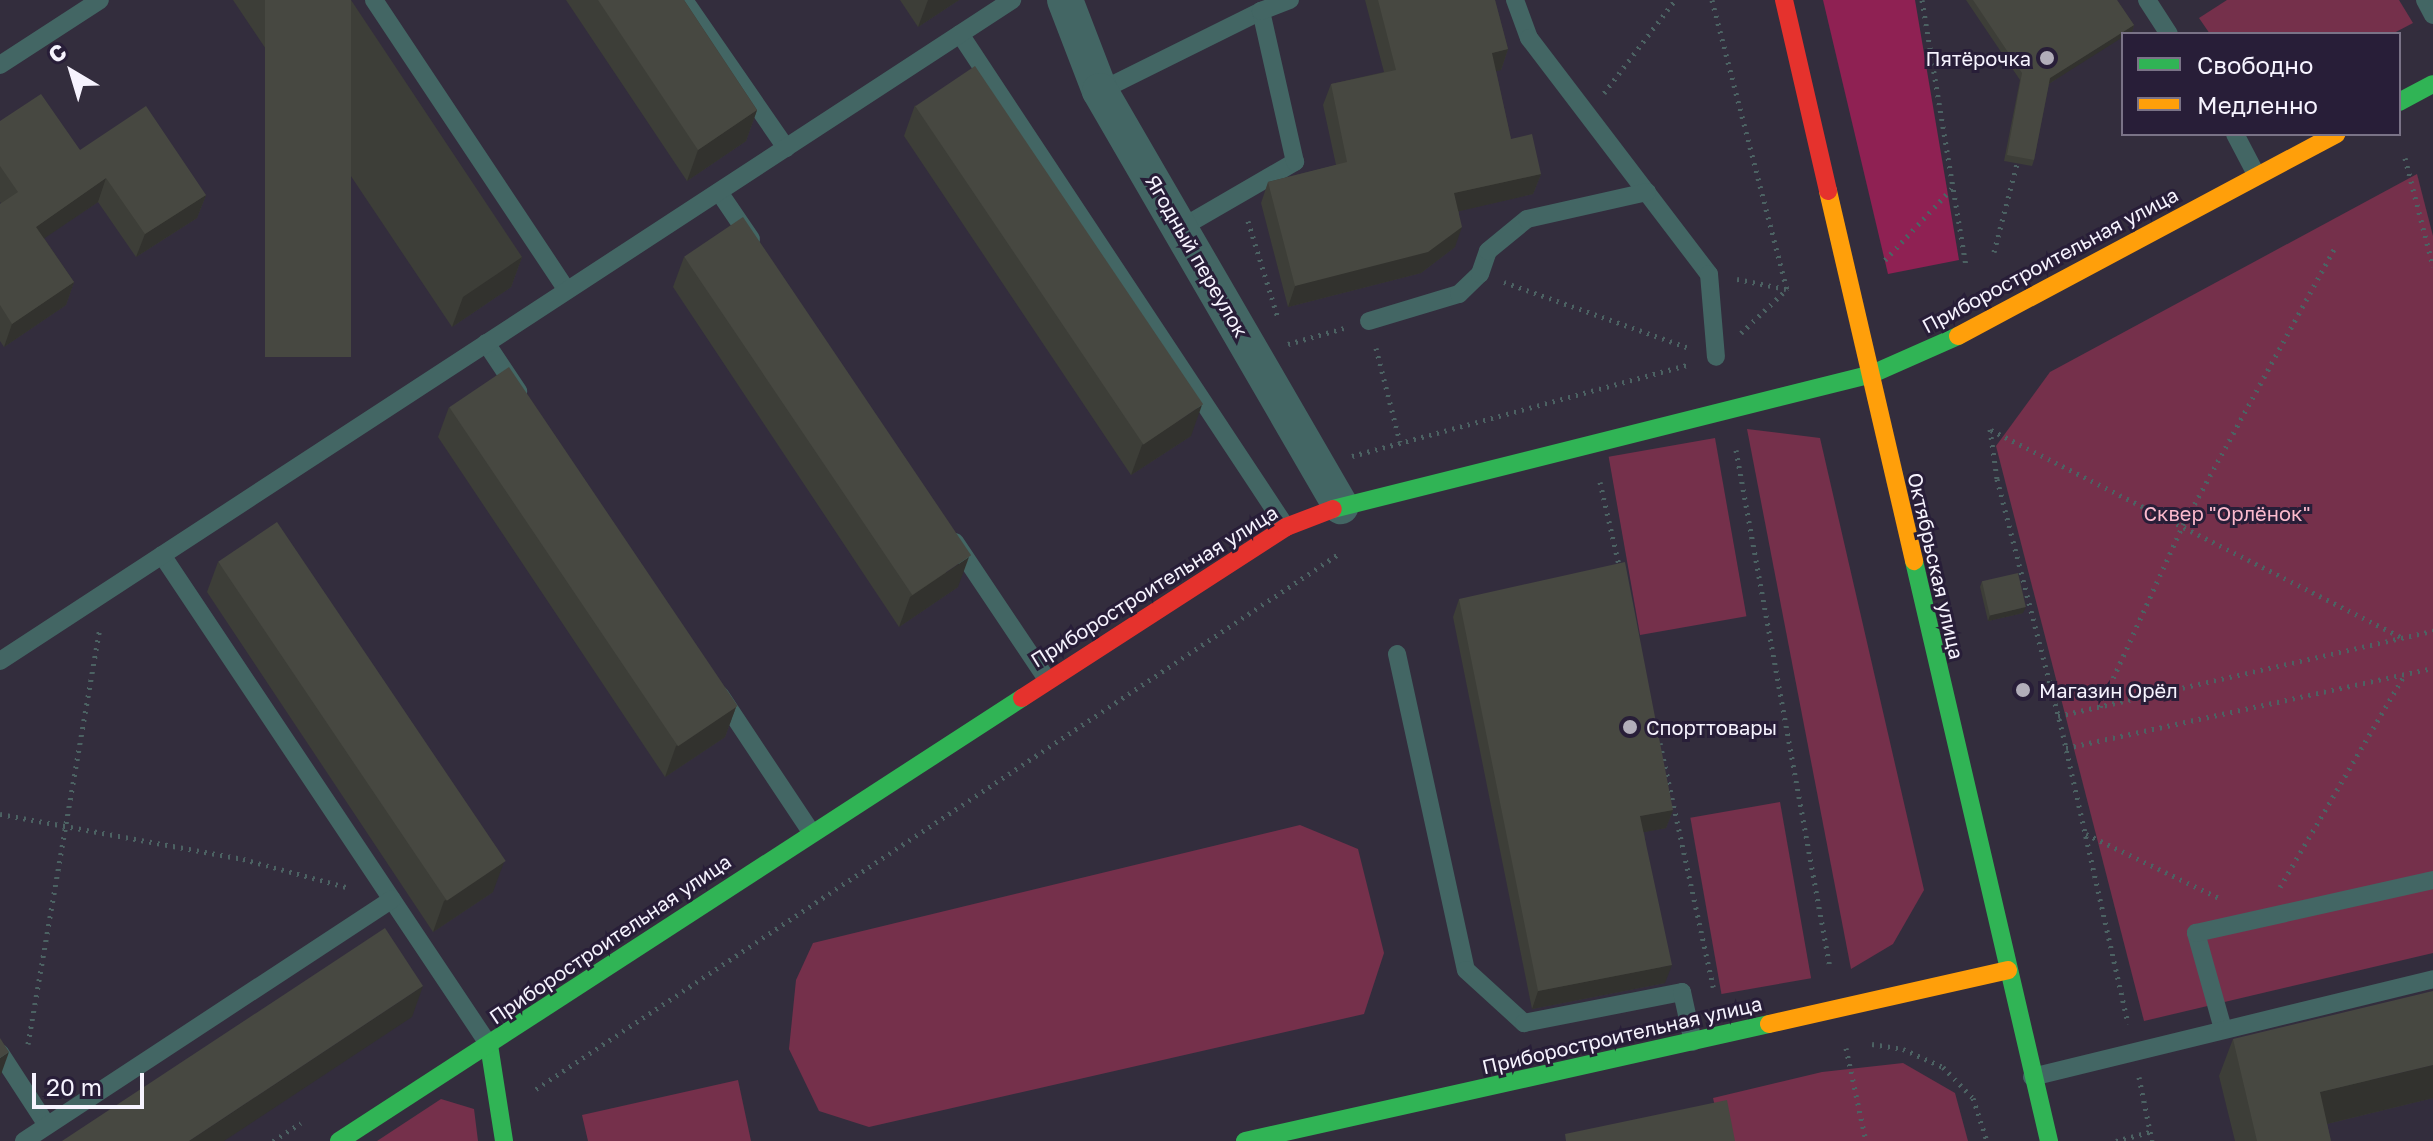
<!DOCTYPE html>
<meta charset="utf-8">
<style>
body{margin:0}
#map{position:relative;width:2433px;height:1141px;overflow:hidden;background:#332d3d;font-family:"Golos Text",sans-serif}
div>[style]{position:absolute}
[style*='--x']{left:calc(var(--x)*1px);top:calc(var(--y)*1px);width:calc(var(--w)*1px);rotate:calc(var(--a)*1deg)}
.green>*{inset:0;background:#75304b;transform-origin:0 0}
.forest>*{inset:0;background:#8f2153}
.path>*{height:5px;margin-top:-2.5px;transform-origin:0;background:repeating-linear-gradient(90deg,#4c6263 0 2px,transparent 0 8px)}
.lane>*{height:18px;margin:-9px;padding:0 9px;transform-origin:9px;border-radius:9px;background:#436664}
.street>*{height:36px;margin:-18px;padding:0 18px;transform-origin:18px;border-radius:18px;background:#436664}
.fast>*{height:18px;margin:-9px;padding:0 9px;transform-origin:9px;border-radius:9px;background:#30b455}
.slow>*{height:18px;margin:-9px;padding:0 9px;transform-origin:9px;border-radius:9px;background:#ff9f0a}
.jam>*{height:18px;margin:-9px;padding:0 9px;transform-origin:9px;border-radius:9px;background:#e5322d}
.wall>*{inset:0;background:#3d3e38}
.shaded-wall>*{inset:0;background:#32322e}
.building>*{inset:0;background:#474841;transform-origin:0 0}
.dots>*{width:22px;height:22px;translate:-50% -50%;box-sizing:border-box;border:4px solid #281e38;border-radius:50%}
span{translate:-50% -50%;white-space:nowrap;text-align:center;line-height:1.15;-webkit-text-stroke:6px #281e38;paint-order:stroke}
.poi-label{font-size:20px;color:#f6f3fe}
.right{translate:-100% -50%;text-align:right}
.left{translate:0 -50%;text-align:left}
.street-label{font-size:20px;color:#f6f3fe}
.park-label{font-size:20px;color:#fbbacd}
.legend{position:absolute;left:2121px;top:32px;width:280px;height:104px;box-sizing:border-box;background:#281e38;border:2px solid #7a7387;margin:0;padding:10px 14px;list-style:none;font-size:24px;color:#f6f3fe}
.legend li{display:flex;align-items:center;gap:16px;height:40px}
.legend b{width:40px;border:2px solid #7a7387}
.north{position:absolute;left:32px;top:32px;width:80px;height:80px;-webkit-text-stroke:6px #281e38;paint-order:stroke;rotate:322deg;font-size:22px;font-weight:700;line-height:32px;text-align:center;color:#f6f3fe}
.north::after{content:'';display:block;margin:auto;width:28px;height:36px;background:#f6f3fe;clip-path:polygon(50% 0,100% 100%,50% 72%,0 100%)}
.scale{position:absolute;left:32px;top:1073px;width:112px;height:36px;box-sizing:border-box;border:4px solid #f6f3fe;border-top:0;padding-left:10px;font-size:24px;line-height:28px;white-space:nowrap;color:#f6f3fe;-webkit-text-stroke:6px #281e38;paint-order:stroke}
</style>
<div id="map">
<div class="green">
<i style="clip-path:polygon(2227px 0,2399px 0,2413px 23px,2392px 34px,2210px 34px,2199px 18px)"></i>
<i style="clip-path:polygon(2417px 174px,2433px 236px,2433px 953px,2144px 1021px,1996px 446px,2050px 372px)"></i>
<i style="clip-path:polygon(1747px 429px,1820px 438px,1924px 890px,1893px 944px,1851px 969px)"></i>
<i style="left:1715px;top:438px;width:181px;height:108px;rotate:80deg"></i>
<i style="left:1780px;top:802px;width:179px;height:91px;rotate:80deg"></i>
<i style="clip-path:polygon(1300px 825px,1358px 849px,1384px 953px,1364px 1014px,869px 1127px,819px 1111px,789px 1049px,796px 980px,813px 943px)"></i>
<i style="clip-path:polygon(1903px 1063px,1955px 1093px,1968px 1141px,1723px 1141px,1713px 1098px,1822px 1072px)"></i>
<i style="clip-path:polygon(738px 1080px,751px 1141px,588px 1141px,582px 1115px)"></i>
<i style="clip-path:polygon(441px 1099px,474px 1109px,478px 1141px,377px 1141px)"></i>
</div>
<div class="forest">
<i style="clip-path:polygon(1823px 0,1915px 0,1959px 260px,1888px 274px)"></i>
</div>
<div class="path">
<i style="--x:1712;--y:0;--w:299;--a:75.5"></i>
<i style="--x:1922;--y:0;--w:269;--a:80.6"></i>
<i style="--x:1604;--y:93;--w:117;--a:-52.6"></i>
<i style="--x:2405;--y:158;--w:112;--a:75.5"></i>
<i style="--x:1248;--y:221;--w:102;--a:72.8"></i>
<i style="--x:1994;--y:252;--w:95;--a:-75.4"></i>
<i style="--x:1885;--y:260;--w:103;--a:-47"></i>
<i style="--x:1737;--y:279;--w:50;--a:11.5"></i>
<i style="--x:1504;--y:282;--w:194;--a:19.6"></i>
<i style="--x:1741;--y:333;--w:64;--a:-43.7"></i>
<i style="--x:1288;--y:344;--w:58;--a:-15.9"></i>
<i style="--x:1376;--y:348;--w:97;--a:75.7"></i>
<i style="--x:1990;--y:429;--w:50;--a:82"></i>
<i style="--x:1997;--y:479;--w:264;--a:75.5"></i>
<i style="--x:2063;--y:735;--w:296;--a:77.3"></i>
<i style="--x:1991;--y:430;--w:462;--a:26.8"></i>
<i style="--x:1736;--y:450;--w:526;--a:79.71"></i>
<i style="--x:1352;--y:456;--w:350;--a:-15.2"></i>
<i style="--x:1600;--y:482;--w:89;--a:77.1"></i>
<i style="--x:2100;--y:707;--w:200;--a:-65.5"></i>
<i style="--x:2183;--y:525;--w:315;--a:-61.3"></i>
<i style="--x:2058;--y:716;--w:385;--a:-12.8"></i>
<i style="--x:1660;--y:743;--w:250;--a:77.7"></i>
<i style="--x:2066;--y:748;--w:376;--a:-12.3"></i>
<i style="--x:0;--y:814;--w:247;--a:10.5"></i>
<i style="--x:243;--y:859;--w:111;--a:15.2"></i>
<i style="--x:2086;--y:834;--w:150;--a:25.7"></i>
<i style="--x:2280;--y:887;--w:247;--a:-59.6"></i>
<i style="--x:28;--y:1044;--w:422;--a:-80.2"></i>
<i style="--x:1872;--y:1044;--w:31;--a:9"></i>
<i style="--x:1903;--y:1049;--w:44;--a:24.2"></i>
<i style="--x:1943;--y:1067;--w:43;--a:45.9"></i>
<i style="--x:1973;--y:1098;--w:45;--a:72"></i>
<i style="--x:1846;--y:1048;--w:95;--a:77.9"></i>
<i style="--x:2139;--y:1077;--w:65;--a:78.5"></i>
<i style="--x:536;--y:1089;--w:966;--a:-33.69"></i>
<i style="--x:273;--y:1141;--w:33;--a:-33"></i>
<i style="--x:2116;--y:1141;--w:35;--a:-15"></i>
</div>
<div class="lane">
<i style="--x:374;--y:0;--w:348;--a:56.4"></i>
<i style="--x:684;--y:0;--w:180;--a:55.4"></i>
<i style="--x:1515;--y:0;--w:40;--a:69.8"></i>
<i style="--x:1529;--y:38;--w:297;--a:52.7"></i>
<i style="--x:1709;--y:274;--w:83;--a:85.2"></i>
<i style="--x:2147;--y:0;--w:40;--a:57.1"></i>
<i style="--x:2425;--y:0;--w:17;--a:62"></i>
<i style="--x:960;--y:34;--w:591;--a:56.53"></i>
<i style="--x:0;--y:65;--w:119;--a:-33"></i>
<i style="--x:1100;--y:91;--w:180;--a:-26.4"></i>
<i style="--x:2235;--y:134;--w:47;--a:62.4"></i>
<i style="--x:719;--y:192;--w:57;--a:55.8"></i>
<i style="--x:1181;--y:228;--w:132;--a:-30.1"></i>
<i style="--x:1295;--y:162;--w:155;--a:-102.7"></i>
<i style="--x:1261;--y:11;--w:31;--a:-21"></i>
<i style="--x:1369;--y:321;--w:94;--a:-16.7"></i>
<i style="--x:1459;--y:294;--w:29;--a:-44"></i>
<i style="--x:1480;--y:274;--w:24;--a:-71"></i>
<i style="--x:1488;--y:251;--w:50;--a:-39.4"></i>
<i style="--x:1527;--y:219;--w:123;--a:-12.7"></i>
<i style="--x:486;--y:343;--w:58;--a:56.3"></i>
<i style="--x:955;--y:542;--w:164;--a:56.2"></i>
<i style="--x:162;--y:555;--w:589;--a:56.28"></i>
<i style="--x:1397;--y:654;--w:323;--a:77.7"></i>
<i style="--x:1466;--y:970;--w:79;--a:42.4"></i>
<i style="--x:1524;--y:1023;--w:161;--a:-11.1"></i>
<i style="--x:1682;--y:992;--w:51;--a:77.6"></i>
<i style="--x:0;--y:661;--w:1209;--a:-33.15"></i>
<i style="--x:720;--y:695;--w:164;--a:56.4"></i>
<i style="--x:2223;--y:1029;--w:100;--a:-105.7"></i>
<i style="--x:2196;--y:933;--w:243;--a:-12.6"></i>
<i style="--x:0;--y:1053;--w:86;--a:56.9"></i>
<i style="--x:2032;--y:1077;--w:413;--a:-13.7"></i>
<i style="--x:24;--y:1141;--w:440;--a:-33.3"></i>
</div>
<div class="street">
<i style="--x:1065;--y:0;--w:97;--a:69"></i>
<i style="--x:1100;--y:91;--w:480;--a:59.9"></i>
</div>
<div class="fast">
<i style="--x:2399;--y:102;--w:38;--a:-28"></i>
<i style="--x:1333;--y:509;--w:556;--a:-14.06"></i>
<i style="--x:1872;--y:374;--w:94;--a:-23.8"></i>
<i style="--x:1914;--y:561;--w:596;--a:76.9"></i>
<i style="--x:489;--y:1045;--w:97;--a:81.1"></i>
<i style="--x:339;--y:1141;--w:814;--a:-32.97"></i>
<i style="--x:1245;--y:1141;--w:537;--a:-12.59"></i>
</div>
<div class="slow">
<i style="--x:1828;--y:191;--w:380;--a:76.9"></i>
<i style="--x:1958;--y:336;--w:429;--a:-28.1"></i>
<i style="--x:1769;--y:1024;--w:245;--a:-12.7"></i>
</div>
<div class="jam">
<i style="--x:1784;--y:0;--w:196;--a:77"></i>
<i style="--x:1022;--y:698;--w:315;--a:-32.9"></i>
<i style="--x:1286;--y:527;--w:50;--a:-21"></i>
</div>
<div class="wall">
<i style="clip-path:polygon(233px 0,351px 0,522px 257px,511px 287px,452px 327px)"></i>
<i style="clip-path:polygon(566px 0,684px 0,757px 110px,746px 141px,687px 181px)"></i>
<i style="clip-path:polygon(900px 0,959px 0,918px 27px)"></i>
<i style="clip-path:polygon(1365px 0,1495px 0,1508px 49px,1501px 70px,1496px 71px,1511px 139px,1541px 174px,1533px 194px,1459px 211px,1455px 247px,1421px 273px,1288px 307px,1261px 203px,1268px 182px,1336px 165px,1323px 105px,1331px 84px,1384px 72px)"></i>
<i style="clip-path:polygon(1966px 0,2117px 0,2134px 25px,2132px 32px,2128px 34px,2123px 34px,2049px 84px,2034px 160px,2032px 166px,2004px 161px,2020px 80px)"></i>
<i style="clip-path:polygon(915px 105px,1191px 436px,1131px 475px,904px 136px)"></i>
<i style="clip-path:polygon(0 121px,206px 195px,197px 218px,136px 257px,98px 202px,44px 238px,74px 282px,66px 305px,4px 347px,0 341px,0 204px,1px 203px,0 202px)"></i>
<i style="clip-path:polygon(684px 257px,958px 587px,899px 627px,673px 287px)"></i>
<i style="clip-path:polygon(449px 407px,736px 707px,725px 737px,665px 777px,438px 437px)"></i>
<i style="clip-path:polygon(218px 562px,493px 892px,433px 932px,207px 592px)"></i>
<i style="clip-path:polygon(1982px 581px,2023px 613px,1988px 621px,1980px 587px)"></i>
<i style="clip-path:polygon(1459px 599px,1673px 810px,1666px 828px,1644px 832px,1665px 983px,1532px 1009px,1453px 617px)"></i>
<i style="clip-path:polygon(2233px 1039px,2433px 1098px,2327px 1124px,2331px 1141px,2235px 1141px,2219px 1076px)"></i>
</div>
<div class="shaded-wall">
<i style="clip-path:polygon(928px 0,959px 0,918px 27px)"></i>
<i style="clip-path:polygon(2134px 25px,2132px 32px,2128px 34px,2123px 34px,2123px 37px,2047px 85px,2050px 78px)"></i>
<i style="clip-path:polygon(1508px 49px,1501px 70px,1484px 74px,1492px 53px)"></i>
<i style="clip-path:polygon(757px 110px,746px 141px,687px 181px,698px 150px)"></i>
<i style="clip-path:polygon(1541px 174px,1533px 194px,1447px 214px,1454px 193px)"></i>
<i style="clip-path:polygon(106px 178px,98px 202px,27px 250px,36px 227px)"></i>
<i style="clip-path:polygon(206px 195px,197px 218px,136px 257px,145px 234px)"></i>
<i style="clip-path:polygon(1462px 227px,1455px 247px,1421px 273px,1288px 307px,1295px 286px)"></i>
<i style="clip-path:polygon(522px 257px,511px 287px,452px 327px,463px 297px)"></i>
<i style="clip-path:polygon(74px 282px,66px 305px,4px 347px,12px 324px)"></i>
<i style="clip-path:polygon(1202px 405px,1191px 436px,1131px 475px,1142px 445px)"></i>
<i style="clip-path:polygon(969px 557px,958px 587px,899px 627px,910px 597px)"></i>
<i style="clip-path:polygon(2026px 607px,2023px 613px,1988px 621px,1990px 615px)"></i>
<i style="clip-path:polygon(736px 707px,725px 737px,665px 777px,676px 746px)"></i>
<i style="clip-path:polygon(1673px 810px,1666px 828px,1634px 834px,1640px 816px)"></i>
<i style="clip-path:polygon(504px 862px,493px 892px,433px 932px,444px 901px)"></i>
<i style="clip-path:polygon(1672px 965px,1665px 983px,1532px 1009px,1538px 991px)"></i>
<i style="clip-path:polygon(423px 986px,412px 1017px,224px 1141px,189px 1141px)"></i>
<i style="clip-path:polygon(9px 1052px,0 1077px,0 1058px)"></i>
<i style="clip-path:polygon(2433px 1065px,2433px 1098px,2306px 1129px,2320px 1092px)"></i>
</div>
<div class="building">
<i style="left:265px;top:0;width:86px;height:357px"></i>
<i style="clip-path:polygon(598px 0,684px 0,757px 110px,698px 150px)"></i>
<i style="clip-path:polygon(1378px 0,1495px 0,1508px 49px,1492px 53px,1511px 139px,1532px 134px,1541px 174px,1454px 193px,1462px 227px,1428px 252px,1295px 286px,1268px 182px,1347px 162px,1331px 84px,1396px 70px)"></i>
<i style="clip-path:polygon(1973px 0,2117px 0,2134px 25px,2050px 78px,2034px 160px,2007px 155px,2022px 73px)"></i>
<i style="left:975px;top:66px;width:408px;height:72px;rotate:56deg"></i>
<i style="clip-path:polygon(41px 94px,80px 150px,146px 106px,206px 195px,145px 234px,106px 178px,36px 227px,74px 282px,12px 324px,0 305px,0 204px,18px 192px,0 166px,0 121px)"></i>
<i style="left:743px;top:217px;width:408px;height:71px;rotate:56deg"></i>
<i style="left:509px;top:367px;width:409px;height:72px;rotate:56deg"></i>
<i style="left:277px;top:522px;width:409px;height:71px;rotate:56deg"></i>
<i style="clip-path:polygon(1625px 562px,1673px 810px,1640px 816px,1672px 965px,1538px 991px,1459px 599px)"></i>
<i style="left:2018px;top:573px;width:35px;height:37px;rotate:77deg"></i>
<i style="clip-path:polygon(385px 928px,423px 986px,189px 1141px,62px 1141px)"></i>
<i style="clip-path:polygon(2433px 991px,2433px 1065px,2320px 1092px,2331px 1141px,2257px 1141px,2233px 1039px)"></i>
<i style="clip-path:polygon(0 1038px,9px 1052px,0 1058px)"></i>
<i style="clip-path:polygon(1727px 1100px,1735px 1141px,1566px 1141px,1565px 1134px)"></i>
</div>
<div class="dots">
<i style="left:2047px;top:58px;background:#b2aeba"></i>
<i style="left:2023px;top:690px;background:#b2aeba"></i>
<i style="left:1630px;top:727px;background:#b2aeba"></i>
</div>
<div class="poi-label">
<span class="right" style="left:2031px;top:58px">Пятёрочка</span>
<span class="left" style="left:2039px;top:690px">Магазин Орёл</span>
<span class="left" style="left:1646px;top:727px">Спорттовары</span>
</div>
<div class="street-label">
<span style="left:1197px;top:256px;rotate:60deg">Ягодный переулок</span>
<span style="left:2050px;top:260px;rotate:-28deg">Приборостроительная улица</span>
<span style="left:1936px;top:566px;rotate:77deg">Октябрьская улица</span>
<span style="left:1154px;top:586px;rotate:-32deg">Приборостроительная улица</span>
<span style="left:610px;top:939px;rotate:-34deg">Приборостроительная улица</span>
<span style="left:1622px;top:1035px;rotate:-13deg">Приборостроительная улица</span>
</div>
<div class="park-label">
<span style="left:2227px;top:513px">Сквер "Орлёнок"</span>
</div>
<ul class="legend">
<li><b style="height:10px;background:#30b455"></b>Свободно</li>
<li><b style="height:10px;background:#ff9f0a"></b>Медленно</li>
</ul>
<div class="north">С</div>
<div class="scale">20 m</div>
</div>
